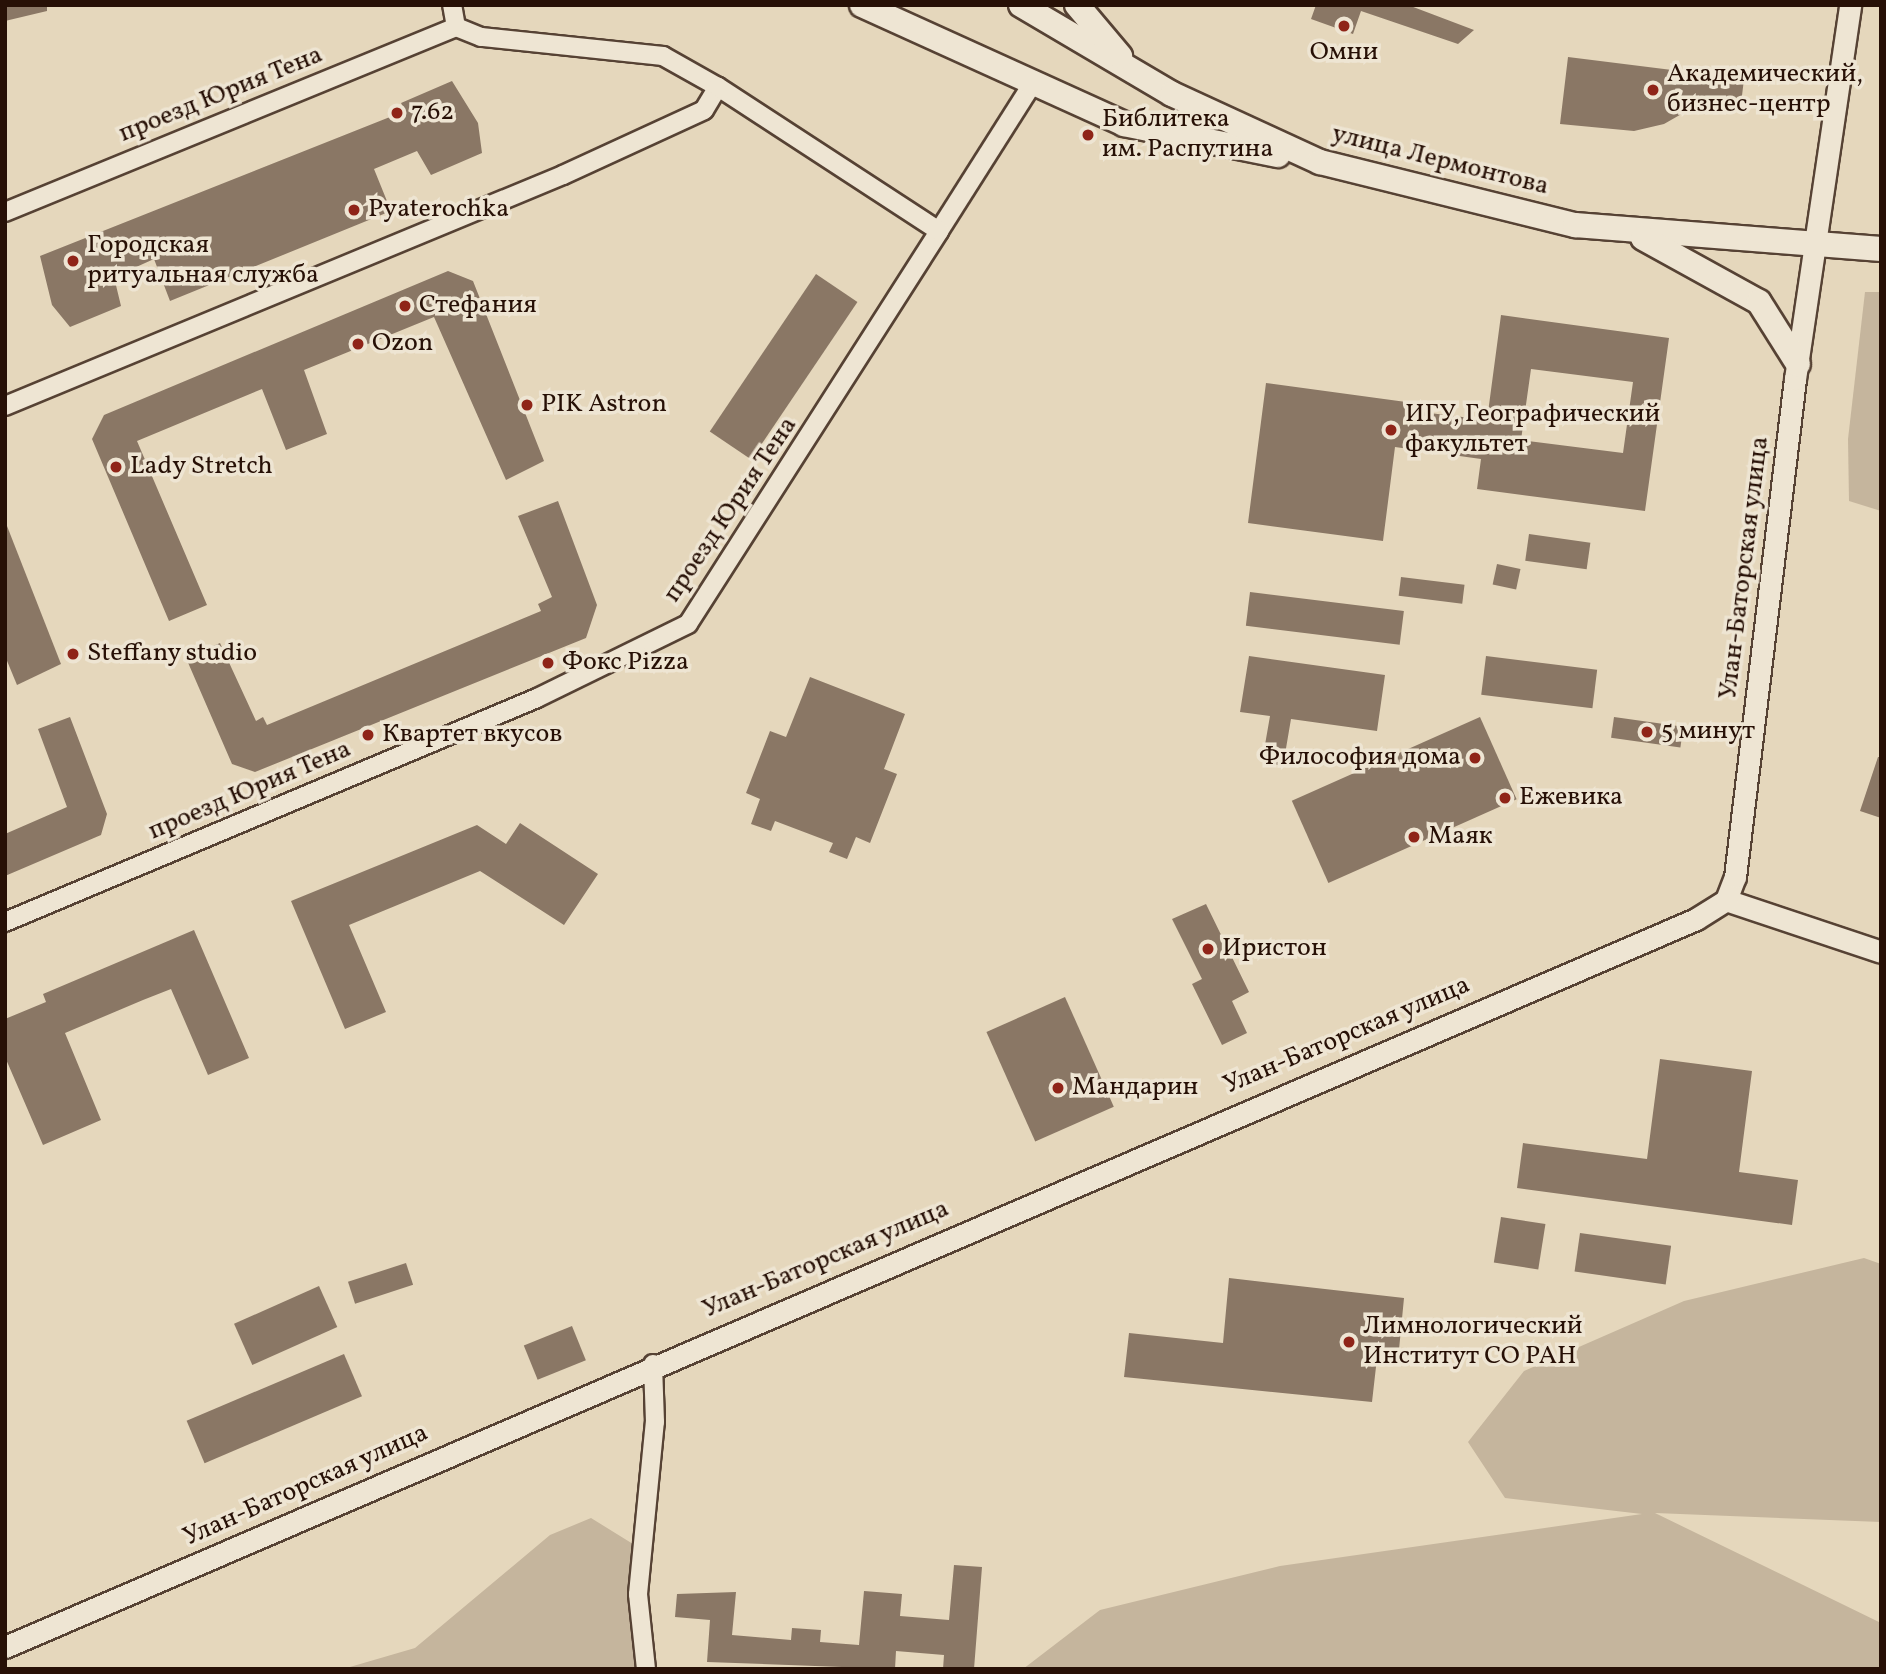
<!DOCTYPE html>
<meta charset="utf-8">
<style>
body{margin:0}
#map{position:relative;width:1886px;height:1674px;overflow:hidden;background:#e5d7bc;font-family:Vollkorn,serif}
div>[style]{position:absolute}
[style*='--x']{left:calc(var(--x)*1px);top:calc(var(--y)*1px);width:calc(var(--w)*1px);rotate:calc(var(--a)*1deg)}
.green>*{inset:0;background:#c5b59d}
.building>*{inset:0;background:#8a7765;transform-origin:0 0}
.roads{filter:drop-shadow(2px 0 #564234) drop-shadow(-2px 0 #564234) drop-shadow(0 2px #564234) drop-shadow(0 -2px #564234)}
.minor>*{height:18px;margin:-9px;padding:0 9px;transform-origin:9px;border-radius:9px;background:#eee5d3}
.tertiary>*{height:21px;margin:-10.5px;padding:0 10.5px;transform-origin:10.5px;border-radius:10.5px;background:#eee5d3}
.secondary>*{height:24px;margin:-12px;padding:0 12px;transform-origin:12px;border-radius:12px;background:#eee5d3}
.dots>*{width:19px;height:19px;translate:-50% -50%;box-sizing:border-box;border:4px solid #eee5d3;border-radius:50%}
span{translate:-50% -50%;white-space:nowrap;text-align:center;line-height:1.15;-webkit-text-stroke:7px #eee5d3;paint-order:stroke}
.poi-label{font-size:26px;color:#271006}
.left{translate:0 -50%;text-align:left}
.right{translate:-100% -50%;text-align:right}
.street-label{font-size:26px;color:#271006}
.frame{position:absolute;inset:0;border:7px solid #271006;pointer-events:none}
</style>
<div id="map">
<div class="green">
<i style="clip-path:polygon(1865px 292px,1881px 292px,1881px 511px,1849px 501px,1848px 439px)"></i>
<i style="clip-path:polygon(1864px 1258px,1881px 1264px,1881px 1522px,1655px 1513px,1881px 1623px,1881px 1669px,1023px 1669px,1100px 1610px,1280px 1566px,1642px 1514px,1505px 1498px,1468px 1442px,1524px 1371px,1684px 1301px)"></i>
<i style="clip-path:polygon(591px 1518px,633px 1544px,656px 1669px,343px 1669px,415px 1648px,550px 1535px)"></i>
</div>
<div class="building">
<i style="clip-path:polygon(5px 5px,47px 5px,47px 11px,5px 21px)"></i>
<i style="clip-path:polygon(1316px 5px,1408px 5px,1474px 30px,1458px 44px,1361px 11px,1353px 34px,1311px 19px)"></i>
<i style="clip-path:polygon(1568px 57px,1744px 79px,1741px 104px,1706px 100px,1664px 124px,1634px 131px,1560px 124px)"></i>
<i style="clip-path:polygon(452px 81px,478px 123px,482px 153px,431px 175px,417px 151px,374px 169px,391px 211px,170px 301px,154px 259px,114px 277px,121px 306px,70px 327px,52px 305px,40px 256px,405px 111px,401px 103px)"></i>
<i style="clip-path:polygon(448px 271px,473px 281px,544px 461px,506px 480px,434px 317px,304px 370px,327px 434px,286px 450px,262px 389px,137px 441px,207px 605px,169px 621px,92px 439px,104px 415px)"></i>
<i style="left:816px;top:274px;width:50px;height:190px;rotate:34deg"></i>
<i style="clip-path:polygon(evenodd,1501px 315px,1669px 338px,1645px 511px,1477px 489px,1481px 459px,1395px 447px,1383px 541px,1248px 523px,1266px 383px,1406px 402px,1405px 410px,1487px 420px,1501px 315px,1531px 369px,1633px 382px,1623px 453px,1521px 440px,1531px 369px)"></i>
<i style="clip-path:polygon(558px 501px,597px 605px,586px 638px,255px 772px,232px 764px,186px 658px,220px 643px,256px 721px,263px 717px,267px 725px,541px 611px,538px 604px,552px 597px,518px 516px)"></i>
<i style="clip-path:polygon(7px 526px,61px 664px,17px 685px,5px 656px)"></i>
<i style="left:1529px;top:534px;width:62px;height:27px;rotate:8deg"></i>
<i style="left:1497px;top:564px;width:24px;height:21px;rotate:12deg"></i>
<i style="left:1401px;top:577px;width:64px;height:19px;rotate:7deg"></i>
<i style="left:1250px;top:592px;width:155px;height:34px;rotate:7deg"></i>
<i style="clip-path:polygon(1249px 656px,1385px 675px,1377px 731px,1291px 719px,1283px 766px,1262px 762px,1270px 716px,1240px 712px)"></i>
<i style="left:1486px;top:656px;width:112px;height:39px;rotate:7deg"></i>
<i style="clip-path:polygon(810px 677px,905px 714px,884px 769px,897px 774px,870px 843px,856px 837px,847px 859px,829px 852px,833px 843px,775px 821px,771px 831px,751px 824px,760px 799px,746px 793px,770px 731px,786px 737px)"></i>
<i style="clip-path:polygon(70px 717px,107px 814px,101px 835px,5px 876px,5px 834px,67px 807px,38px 729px)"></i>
<i style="left:1480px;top:717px;width:90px;height:206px;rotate:66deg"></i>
<i style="left:1614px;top:717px;width:70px;height:21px;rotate:8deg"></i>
<i style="clip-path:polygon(1878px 757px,1881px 757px,1881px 818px,1860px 811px)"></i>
<i style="clip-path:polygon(520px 823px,598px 874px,564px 925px,480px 871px,349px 925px,386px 1012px,345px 1029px,291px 901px,477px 825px,506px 844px)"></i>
<i style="clip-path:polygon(1206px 904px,1249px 992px,1232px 1001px,1247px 1033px,1222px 1045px,1192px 984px,1202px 979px,1172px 919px)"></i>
<i style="clip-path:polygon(194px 930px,249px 1058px,208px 1075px,171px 989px,143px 1000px,65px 1033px,101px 1120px,43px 1145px,5px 1057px,5px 1019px,46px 1002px,43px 994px)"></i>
<i style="left:1065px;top:997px;width:120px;height:86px;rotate:66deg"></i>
<i style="clip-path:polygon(1660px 1059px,1752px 1071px,1739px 1172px,1798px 1180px,1792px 1225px,1517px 1188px,1523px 1143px,1647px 1159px)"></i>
<i style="left:1501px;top:1217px;width:45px;height:46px;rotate:9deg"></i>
<i style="left:1580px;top:1233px;width:92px;height:39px;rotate:8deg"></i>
<i style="left:406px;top:1263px;width:23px;height:61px;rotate:72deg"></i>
<i style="clip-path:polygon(1229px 1278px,1404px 1298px,1398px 1360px,1377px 1358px,1372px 1402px,1124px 1377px,1129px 1333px,1223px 1343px)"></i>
<i style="left:319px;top:1286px;width:45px;height:93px;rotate:66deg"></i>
<i style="left:572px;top:1326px;width:37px;height:52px;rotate:68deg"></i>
<i style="left:344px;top:1354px;width:46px;height:171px;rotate:67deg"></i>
<i style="clip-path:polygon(954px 1565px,982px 1567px,974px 1669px,943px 1669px,944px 1655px,896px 1651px,895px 1669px,707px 1662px,710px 1620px,675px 1617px,677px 1594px,736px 1592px,732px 1635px,791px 1640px,792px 1628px,821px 1630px,820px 1642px,859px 1645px,864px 1591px,902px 1594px,900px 1616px,949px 1620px)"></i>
</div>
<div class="roads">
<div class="minor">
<i style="--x:5;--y:212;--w:487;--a:-22.3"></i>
<i style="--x:939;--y:231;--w:172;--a:-57.6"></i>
<i style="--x:5;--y:406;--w:604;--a:-22.49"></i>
<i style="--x:563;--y:175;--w:155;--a:-24.7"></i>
<i style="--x:704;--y:110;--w:27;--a:-59"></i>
<i style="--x:718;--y:87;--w:63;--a:-150.6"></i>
<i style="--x:663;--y:56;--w:183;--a:-174"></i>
<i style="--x:481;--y:37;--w:27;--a:-158"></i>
<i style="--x:456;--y:27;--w:22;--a:-100"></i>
<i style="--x:5;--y:922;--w:577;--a:-22.83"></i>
<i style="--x:537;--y:698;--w:168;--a:-26.1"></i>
<i style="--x:688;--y:624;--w:466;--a:-57.4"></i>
<i style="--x:939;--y:231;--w:264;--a:-146.9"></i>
<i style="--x:646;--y:1669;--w:75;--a:-96.1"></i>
<i style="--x:638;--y:1594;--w:173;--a:-84.4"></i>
<i style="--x:655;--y:1422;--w:58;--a:-92"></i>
</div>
<div class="tertiary">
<i style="--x:1726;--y:900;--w:163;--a:18.5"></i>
<i style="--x:5;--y:1647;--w:1841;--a:-23.29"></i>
<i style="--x:1696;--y:919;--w:36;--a:-32"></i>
<i style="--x:1726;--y:900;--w:25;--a:-69"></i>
<i style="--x:1735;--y:877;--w:502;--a:-83.13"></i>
<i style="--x:1795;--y:379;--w:378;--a:-81.6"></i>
</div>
<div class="secondary">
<i style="--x:862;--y:5;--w:288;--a:24.4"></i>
<i style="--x:1124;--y:124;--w:157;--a:11.4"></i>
<i style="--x:1021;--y:5;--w:175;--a:30.5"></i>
<i style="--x:1172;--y:94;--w:163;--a:24.7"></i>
<i style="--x:1320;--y:162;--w:263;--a:13.9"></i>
<i style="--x:1575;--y:225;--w:307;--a:4.5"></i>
<i style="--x:1077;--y:5;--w:67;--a:49.9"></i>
<i style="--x:1643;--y:238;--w:132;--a:28.9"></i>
<i style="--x:1759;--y:302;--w:73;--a:57.8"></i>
</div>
</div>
<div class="dots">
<i style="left:1344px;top:26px;background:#8f2418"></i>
<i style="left:1653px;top:90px;background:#8f2418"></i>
<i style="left:397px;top:113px;background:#8f2418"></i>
<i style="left:1088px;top:135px;background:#8f2418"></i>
<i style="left:354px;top:210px;background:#8f2418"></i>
<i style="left:73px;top:261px;background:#8f2418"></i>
<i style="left:405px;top:306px;background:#8f2418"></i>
<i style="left:358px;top:344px;background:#8f2418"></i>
<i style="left:527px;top:405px;background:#8f2418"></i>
<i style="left:1391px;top:430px;background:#8f2418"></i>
<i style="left:116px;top:467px;background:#8f2418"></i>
<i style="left:73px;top:654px;background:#8f2418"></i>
<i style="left:548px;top:663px;background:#8f2418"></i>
<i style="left:1647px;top:732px;background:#8f2418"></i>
<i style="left:368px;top:735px;background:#8f2418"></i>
<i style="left:1475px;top:758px;background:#8f2418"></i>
<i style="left:1505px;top:798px;background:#8f2418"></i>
<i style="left:1414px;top:837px;background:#8f2418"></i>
<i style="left:1208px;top:949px;background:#8f2418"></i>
<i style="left:1058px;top:1088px;background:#8f2418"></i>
<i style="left:1349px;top:1342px;background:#8f2418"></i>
</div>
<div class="poi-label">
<span style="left:1344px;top:53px">Омни</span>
<span class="left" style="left:1667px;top:90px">Академический,<br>бизнес-центр</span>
<span class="left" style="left:411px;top:113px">7.62</span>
<span class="left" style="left:1102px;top:135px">Библитека<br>им. Распутина</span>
<span class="left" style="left:368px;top:210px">Pyaterochka</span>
<span class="left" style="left:87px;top:261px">Городская<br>ритуальная служба</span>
<span class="left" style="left:419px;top:306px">Стефания</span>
<span class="left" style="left:372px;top:344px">Ozon</span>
<span class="left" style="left:541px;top:405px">PIK Astron</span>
<span class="left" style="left:1405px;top:430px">ИГУ, Географический<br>факультет</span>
<span class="left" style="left:130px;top:467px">Lady Stretch</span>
<span class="left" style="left:87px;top:654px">Steffany studio</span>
<span class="left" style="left:562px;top:663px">Фокс Pizza</span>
<span class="left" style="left:1661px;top:732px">5 минут</span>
<span class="left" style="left:382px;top:735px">Квартет вкусов</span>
<span class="right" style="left:1461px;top:758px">Философия дома</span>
<span class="left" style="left:1519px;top:798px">Ежевика</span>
<span class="left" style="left:1428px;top:837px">Маяк</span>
<span class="left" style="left:1222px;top:949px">Иристон</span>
<span class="left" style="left:1072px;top:1088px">Мандарин</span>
<span class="left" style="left:1363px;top:1342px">Лимнологический<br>Институт СО РАН</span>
</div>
<div class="street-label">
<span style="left:221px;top:95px;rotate:-22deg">проезд Юрия Тена</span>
<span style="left:1440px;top:161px;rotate:14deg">улица Лермонтова</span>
<span style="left:731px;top:510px;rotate:-56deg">проезд Юрия Тена</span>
<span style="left:1745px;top:568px;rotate:-83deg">Улан-Баторская улица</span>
<span style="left:250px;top:791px;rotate:-23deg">проезд Юрия Тена</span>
<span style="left:1347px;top:1036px;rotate:-23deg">Улан-Баторская улица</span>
<span style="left:826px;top:1260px;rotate:-23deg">Улан-Баторская улица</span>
<span style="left:306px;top:1486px;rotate:-24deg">Улан-Баторская улица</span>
</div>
<div class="frame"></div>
</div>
